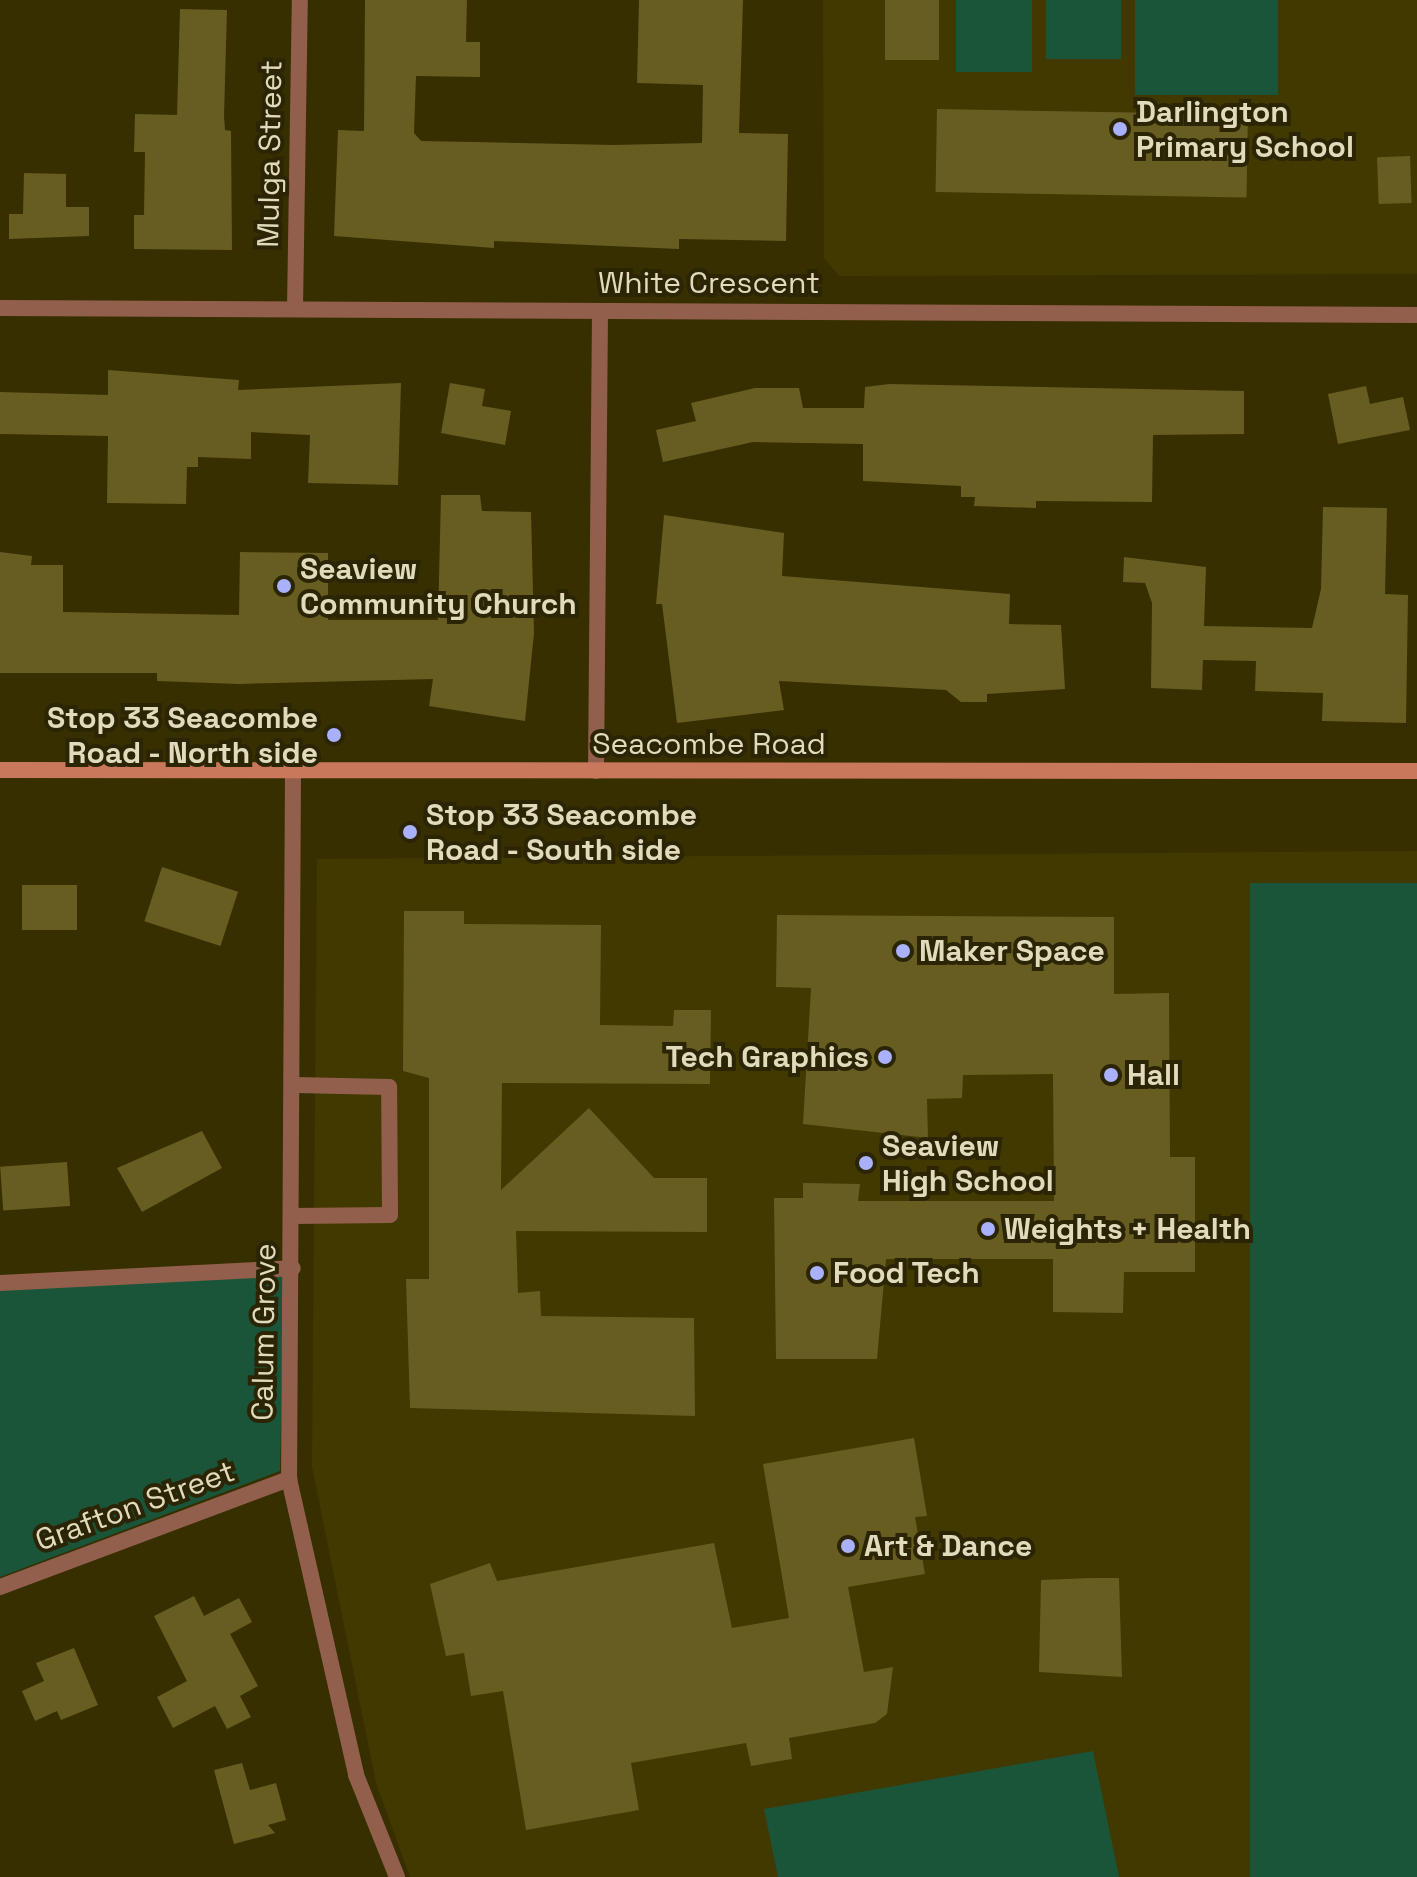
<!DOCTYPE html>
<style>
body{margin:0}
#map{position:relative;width:1417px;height:1877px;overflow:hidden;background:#372f00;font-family:"Space Grotesk",sans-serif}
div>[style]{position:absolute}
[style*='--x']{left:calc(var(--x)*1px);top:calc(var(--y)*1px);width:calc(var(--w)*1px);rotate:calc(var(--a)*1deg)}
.built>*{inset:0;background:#423900}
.green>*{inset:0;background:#1a5539;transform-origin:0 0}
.building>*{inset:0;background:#675d21;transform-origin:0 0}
.lane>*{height:16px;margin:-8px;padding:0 8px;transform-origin:8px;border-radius:8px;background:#935f4d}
.street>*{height:16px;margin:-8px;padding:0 8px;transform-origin:8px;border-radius:8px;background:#935f4d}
.secondary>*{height:16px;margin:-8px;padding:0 8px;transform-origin:8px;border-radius:8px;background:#ca785c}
.dots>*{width:22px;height:22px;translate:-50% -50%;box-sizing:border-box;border:4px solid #2b2506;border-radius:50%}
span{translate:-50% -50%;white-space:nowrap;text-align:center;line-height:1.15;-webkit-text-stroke:8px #2b2506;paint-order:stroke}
.poi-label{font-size:30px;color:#e0dbbd;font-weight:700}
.left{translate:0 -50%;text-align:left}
.right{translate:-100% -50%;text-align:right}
.street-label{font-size:30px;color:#e0dbbd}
</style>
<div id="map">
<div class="built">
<i style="clip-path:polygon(823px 0,1417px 0,1417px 274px,839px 276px,824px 258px)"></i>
<i style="clip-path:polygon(1417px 851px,1417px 1877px,410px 1877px,376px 1783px,312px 1467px,317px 859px)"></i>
</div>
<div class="green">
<i style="left:956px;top:0;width:76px;height:72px"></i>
<i style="left:1046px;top:0;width:75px;height:59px"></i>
<i style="left:1135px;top:0;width:143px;height:95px"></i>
<i style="left:1417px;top:883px;width:994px;height:167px;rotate:90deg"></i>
<i style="clip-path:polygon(284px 1275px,280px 1471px,0 1577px,0 1290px)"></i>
<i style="clip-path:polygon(1093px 1751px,1119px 1877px,778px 1877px,764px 1809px)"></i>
</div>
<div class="building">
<i style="clip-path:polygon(365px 0,467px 0,466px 42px,480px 42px,480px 77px,416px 76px,414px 133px,421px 141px,613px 145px,702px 143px,703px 85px,637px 83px,639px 0,743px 0,739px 133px,788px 134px,786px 241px,679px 239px,679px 249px,494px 241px,494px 248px,334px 236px,338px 130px,364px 131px)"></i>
<i style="left:885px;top:0;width:54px;height:60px"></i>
<i style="clip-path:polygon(180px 9px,227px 10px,224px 116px,225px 130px,231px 131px,232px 250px,134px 249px,134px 215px,144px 215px,145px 152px,134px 152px,135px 114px,177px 115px)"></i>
<i style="left:937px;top:109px;width:311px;height:83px;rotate:1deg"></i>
<i style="left:1410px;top:156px;width:47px;height:33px;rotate:88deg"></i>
<i style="clip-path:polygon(24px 173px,66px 174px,66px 207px,89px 207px,89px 236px,9px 239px,9px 214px,23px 214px)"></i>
<i style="clip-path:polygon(108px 370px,239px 380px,238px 390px,401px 383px,398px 485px,308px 483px,310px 435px,251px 432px,251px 459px,198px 457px,198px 467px,187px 467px,186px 504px,107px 503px,108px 436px,0 434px,0 392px,108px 395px)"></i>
<i style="clip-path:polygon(450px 383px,485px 389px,482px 406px,511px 411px,505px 445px,441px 433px)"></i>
<i style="clip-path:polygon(889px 384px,1244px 391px,1244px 434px,1153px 435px,1152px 502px,1036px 501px,1036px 508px,974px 506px,975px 497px,961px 497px,961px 486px,863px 481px,863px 444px,753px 442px,663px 462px,656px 430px,696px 421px,691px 403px,755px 388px,799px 388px,803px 408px,864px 408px,865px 387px)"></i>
<i style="clip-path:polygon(1366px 386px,1370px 404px,1403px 397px,1410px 430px,1338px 444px,1328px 394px)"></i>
<i style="clip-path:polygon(441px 495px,480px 495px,482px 511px,531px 512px,534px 633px,525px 721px,429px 706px,433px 679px,239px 684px,157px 681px,157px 673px,0 673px,0 552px,32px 556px,31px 565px,63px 565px,63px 612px,239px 615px,240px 552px,328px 553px,328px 620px,438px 620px)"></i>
<i style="clip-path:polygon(1323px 507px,1387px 508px,1385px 594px,1408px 595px,1406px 723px,1322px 721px,1323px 693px,1255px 691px,1256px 661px,1203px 660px,1202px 690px,1151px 688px,1152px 603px,1145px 583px,1123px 582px,1124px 557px,1206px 567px,1204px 626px,1312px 628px,1321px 589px)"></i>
<i style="clip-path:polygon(664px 515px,784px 533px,782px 576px,1010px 594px,1009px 624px,1061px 625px,1065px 689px,987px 694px,987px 702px,961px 702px,946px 690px,779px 681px,784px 710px,677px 723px,662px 604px,656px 604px)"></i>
<i style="left:162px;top:867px;width:80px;height:57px;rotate:18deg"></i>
<i style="left:22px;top:885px;width:55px;height:45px"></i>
<i style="clip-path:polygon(404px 911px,464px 911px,464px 924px,601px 925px,600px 1025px,673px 1026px,674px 1010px,711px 1010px,710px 1084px,502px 1083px,501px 1190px,589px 1108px,654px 1178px,707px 1178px,707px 1232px,516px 1231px,518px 1293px,540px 1291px,541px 1316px,694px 1318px,695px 1416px,410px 1408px,406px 1279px,429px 1279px,429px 1078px,403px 1071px)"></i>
<i style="clip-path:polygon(777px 915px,1114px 917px,1114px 994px,1169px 993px,1170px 1157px,1195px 1157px,1195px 1272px,1124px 1272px,1123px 1313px,1053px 1312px,1053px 1259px,886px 1259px,877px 1359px,776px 1359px,774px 1198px,803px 1198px,803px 1183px,860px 1184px,858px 1201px,1054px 1201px,1053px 1074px,963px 1075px,962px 1098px,927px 1099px,928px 1138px,803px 1124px,811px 988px,776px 987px)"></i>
<i style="clip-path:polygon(202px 1131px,222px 1168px,142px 1212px,117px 1168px)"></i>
<i style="left:67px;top:1162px;width:44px;height:67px;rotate:86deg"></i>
<i style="clip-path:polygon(914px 1438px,927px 1516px,915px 1517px,925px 1574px,848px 1587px,864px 1672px,893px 1667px,887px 1714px,875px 1723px,789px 1738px,792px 1759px,751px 1766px,746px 1743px,631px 1763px,639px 1810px,526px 1830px,503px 1691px,471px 1696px,464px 1653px,446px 1656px,430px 1584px,490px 1563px,497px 1581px,714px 1543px,732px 1628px,789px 1618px,763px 1464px)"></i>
<i style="clip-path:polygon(1091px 1578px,1119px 1578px,1122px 1677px,1039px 1672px,1041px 1580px)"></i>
<i style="clip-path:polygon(194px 1596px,204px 1616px,239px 1598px,252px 1622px,230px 1634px,258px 1686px,240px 1696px,251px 1717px,227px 1729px,215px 1706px,173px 1728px,157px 1697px,187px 1681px,154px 1616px)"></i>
<i style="clip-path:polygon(74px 1648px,98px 1705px,61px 1720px,57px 1711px,35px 1721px,22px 1691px,44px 1681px,36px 1663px)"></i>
<i style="clip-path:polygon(242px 1763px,250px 1790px,276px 1783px,286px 1820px,268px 1825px,275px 1833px,234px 1844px,214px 1770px)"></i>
</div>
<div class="lane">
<i style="--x:293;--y:1216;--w:97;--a:-0.6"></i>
<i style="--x:390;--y:1215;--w:128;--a:-90.4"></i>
<i style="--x:389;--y:1087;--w:95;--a:-178.8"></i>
</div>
<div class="street">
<i style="--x:0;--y:308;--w:1417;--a:0.28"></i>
<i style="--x:295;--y:308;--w:308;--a:-89.1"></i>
<i style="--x:293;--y:771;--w:708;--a:90.32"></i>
<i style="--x:289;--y:1479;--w:303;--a:77.2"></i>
<i style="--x:356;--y:1775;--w:110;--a:68.1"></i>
<i style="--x:596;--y:771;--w:460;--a:-89.5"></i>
<i style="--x:0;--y:1283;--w:293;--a:-2.9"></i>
<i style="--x:0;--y:1587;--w:309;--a:-20.5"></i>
</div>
<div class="secondary">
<i style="--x:0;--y:770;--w:1417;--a:0.04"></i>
</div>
<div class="dots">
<i style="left:1120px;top:129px;background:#a9b0fc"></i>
<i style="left:284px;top:586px;background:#a9b0fc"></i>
<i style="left:334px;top:735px;background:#a9b0fc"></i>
<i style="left:410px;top:832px;background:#a9b0fc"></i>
<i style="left:903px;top:951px;background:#a9b0fc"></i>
<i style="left:885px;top:1057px;background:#a9b0fc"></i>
<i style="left:1111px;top:1075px;background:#a9b0fc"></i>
<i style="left:866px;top:1163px;background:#a9b0fc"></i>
<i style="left:988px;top:1229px;background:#a9b0fc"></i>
<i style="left:817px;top:1273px;background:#a9b0fc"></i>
<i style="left:848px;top:1546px;background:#a9b0fc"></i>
</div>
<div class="poi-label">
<span class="left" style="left:1136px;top:129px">Darlington<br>Primary School</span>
<span class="left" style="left:300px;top:586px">Seaview<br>Community Church</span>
<span class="right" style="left:318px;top:735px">Stop 33 Seacombe<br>Road - North side</span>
<span class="left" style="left:426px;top:832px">Stop 33 Seacombe<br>Road - South side</span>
<span class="left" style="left:919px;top:951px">Maker Space</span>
<span class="right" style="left:869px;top:1057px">Tech Graphics</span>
<span class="left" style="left:1127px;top:1075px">Hall</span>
<span class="left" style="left:882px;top:1163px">Seaview<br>High School</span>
<span class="left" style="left:1004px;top:1229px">Weights + Health</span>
<span class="left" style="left:833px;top:1273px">Food Tech</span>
<span class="left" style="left:864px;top:1546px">Art &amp; Dance</span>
</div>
<div class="street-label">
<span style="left:270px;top:154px;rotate:-89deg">Mulga Street</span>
<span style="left:709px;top:283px">White Crescent</span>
<span style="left:709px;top:744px">Seacombe Road</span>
<span style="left:264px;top:1332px;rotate:-89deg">Calum Grove</span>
<span style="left:135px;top:1506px;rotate:-20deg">Grafton Street</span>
</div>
</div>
